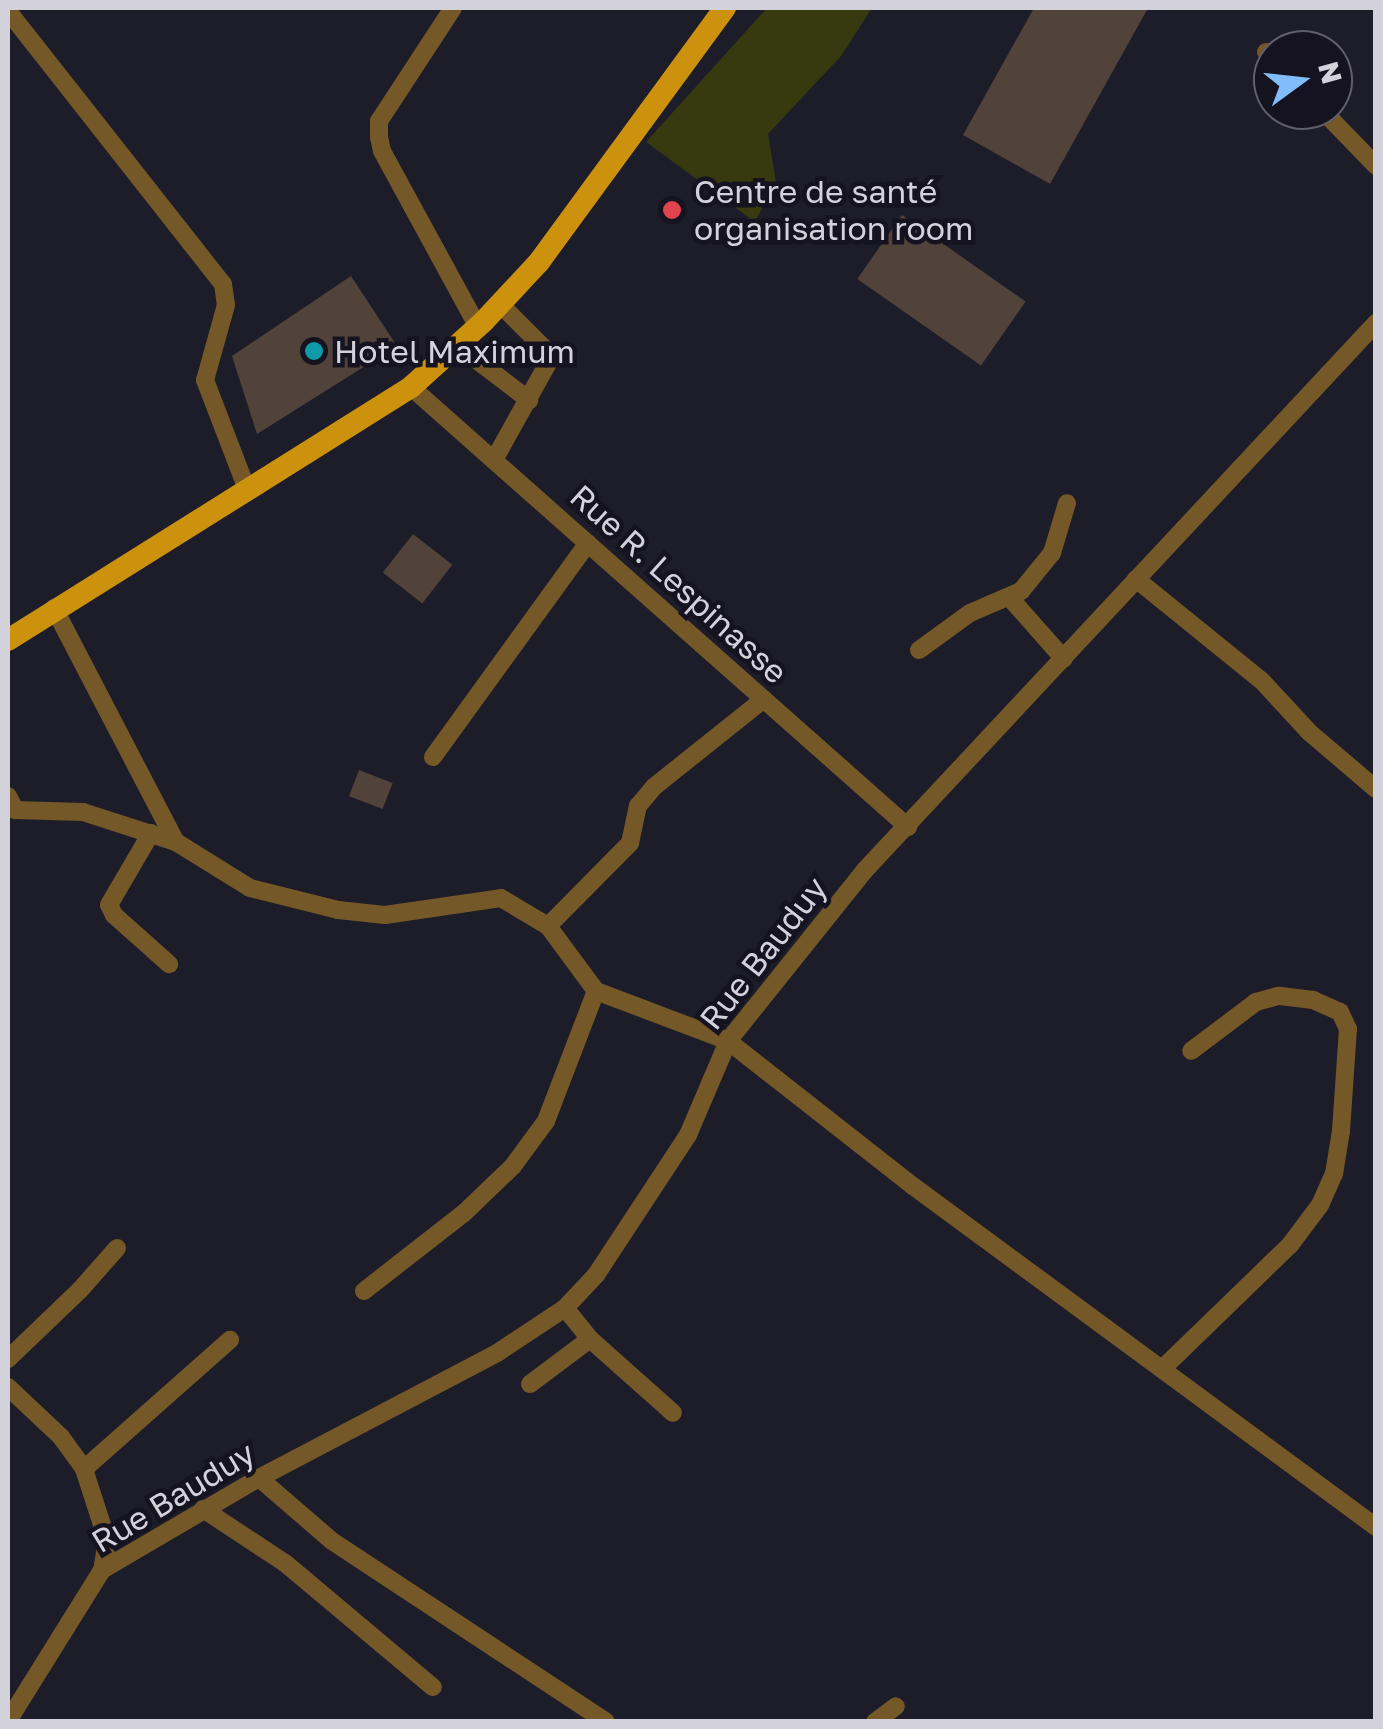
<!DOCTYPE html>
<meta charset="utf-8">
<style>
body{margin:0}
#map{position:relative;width:1383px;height:1729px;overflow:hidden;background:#1d1c29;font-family:"Golos Text",sans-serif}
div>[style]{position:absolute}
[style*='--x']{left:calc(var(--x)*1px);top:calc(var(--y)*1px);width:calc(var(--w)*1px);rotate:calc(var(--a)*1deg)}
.green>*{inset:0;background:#363a0e}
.building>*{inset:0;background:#51423a;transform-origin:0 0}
.minor>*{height:18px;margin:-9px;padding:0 9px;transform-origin:9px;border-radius:9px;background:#755827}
.major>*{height:22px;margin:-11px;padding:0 11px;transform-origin:11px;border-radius:11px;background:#cd920d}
.dots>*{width:28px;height:28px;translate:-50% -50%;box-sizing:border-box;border:5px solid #14131f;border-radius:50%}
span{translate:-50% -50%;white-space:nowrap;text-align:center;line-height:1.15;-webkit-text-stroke:9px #14131f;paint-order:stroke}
.poi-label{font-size:32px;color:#d3d2db}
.left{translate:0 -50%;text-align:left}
.street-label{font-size:32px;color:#d3d2db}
.frame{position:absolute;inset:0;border:10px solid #d3d2db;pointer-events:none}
.north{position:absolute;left:1253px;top:30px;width:100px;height:100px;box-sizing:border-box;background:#14131f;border:2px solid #605f6a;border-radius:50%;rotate:75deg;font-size:28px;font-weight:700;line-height:40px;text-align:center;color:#d3d2db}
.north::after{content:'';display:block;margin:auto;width:35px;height:45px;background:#80bdfa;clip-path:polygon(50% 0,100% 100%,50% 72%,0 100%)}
</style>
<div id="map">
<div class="green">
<i style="clip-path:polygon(767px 8px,872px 8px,841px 56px,768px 134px,776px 182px,755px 222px,646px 142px)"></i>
</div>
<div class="building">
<i style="clip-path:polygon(1034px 8px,1148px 8px,1050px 184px,963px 135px)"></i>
<i style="left:902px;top:215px;width:151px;height:78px;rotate:35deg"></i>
<i style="clip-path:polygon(351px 276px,397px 346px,257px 434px,232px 356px)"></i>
<i style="left:413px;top:534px;width:50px;height:49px;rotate:38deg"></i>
<i style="left:359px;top:770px;width:36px;height:28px;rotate:21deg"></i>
</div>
<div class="minor">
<i style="--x:453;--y:8;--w:135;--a:123.2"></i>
<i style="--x:379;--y:121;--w:16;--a:90"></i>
<i style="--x:379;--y:137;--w:14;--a:78"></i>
<i style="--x:382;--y:151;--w:200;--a:61.4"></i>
<i style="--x:8;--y:11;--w:347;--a:51.8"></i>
<i style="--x:223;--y:284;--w:21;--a:82"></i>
<i style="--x:226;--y:305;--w:78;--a:105.6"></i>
<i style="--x:205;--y:380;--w:115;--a:69"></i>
<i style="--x:1266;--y:52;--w:10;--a:45"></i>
<i style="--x:1322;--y:110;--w:78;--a:46"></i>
<i style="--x:457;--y:345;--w:91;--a:37.4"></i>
<i style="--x:411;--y:387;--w:664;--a:41.52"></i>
<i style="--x:494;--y:460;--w:119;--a:-60.9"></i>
<i style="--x:552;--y:356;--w:74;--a:-135"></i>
<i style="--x:1136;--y:579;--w:162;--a:39"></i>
<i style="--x:1262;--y:681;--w:69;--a:47.3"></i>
<i style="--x:1309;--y:732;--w:88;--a:40.4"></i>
<i style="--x:1010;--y:598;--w:81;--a:48.5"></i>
<i style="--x:54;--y:608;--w:264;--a:62.5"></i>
<i style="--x:176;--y:842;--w:87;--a:31.9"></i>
<i style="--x:250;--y:888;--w:91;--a:14"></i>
<i style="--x:338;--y:910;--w:47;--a:6.1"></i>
<i style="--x:385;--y:915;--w:117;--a:-8.3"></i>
<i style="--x:501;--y:898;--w:55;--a:30.8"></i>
<i style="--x:548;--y:926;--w:81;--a:53.6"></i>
<i style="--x:596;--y:991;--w:141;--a:20.7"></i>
<i style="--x:728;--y:1041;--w:235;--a:38.1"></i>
<i style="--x:913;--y:1186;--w:575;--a:36.37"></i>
<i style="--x:919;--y:650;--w:63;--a:-36"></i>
<i style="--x:970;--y:613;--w:56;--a:-23.3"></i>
<i style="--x:1021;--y:591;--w:49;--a:-50.8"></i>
<i style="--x:1052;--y:553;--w:52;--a:-73.3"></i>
<i style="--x:433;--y:757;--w:264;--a:-54.1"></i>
<i style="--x:8;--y:796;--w:16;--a:63"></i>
<i style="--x:15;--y:810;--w:68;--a:1.7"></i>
<i style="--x:83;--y:812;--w:98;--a:17.9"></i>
<i style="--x:151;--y:833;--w:83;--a:120.3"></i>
<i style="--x:109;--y:905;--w:11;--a:63"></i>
<i style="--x:114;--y:915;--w:74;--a:41.7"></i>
<i style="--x:548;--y:926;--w:117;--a:-45.3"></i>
<i style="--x:630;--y:843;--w:38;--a:-78"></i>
<i style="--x:638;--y:806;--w:26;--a:-50"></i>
<i style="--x:655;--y:786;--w:139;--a:-38.6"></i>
<i style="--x:364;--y:1291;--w:127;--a:-38"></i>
<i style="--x:464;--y:1213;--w:68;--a:-43.8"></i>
<i style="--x:513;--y:1166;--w:56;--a:-53.7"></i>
<i style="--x:546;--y:1121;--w:139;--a:-69"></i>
<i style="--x:565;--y:1308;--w:40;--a:51"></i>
<i style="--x:590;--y:1339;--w:111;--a:41.7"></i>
<i style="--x:8;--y:1359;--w:100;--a:-43.8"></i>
<i style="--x:80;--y:1290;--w:56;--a:-48.6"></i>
<i style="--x:1162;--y:1369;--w:178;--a:-44.1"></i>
<i style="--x:1290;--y:1245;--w:50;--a:-53.1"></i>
<i style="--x:1320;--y:1205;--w:34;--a:-66"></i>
<i style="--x:1334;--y:1174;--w:44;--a:-80.8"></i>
<i style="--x:1341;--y:1131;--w:102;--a:-86.1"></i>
<i style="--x:1348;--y:1029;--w:19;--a:-115"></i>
<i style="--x:1340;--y:1012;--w:30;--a:-156"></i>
<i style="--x:1313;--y:1000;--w:35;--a:-173"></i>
<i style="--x:1278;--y:996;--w:23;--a:165"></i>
<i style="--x:1256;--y:1002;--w:81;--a:143"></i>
<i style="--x:530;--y:1384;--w:75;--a:-36.9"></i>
<i style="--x:8;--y:1387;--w:73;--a:43.3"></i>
<i style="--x:61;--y:1437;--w:39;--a:54"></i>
<i style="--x:84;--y:1469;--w:75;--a:72.1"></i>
<i style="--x:107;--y:1540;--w:30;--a:99"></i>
<i style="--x:84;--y:1469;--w:195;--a:-41.5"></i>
<i style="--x:259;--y:1478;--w:96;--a:40.8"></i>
<i style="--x:332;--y:1541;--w:328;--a:33.4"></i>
<i style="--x:203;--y:1509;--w:98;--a:33.4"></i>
<i style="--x:285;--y:1563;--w:193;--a:40"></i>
<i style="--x:8;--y:1721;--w:178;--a:-58.1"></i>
<i style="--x:102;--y:1570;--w:182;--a:-30.4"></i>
<i style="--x:259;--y:1478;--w:269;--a:-27.7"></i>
<i style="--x:497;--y:1353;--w:82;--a:-33.5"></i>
<i style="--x:565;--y:1308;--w:45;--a:-46.8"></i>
<i style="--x:596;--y:1275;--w:168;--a:-56.7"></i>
<i style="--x:688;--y:1135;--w:102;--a:-66.9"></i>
<i style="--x:728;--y:1041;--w:219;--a:-51.3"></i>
<i style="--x:865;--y:870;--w:749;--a:-46.95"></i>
<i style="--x:875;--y:1722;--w:26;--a:-37"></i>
</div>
<div class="major">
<i style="--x:8;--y:640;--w:476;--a:-32.1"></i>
<i style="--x:411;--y:387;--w:98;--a:-42.1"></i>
<i style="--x:484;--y:321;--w:81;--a:-47"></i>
<i style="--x:539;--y:262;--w:315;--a:-53.8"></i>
</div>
<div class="dots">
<i style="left:672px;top:210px;background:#e0444e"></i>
<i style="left:314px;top:351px;background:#0f9aa8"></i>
</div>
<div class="poi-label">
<span class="left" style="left:694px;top:210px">Centre de santé<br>organisation room</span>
<span class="left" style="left:334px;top:351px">Hotel Maximum</span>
</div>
<div class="street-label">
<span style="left:679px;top:584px;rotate:42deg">Rue R. Lespinasse</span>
<span style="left:763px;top:953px;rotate:-52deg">Rue Bauduy</span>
<span style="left:173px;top:1497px;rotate:-31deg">Rue Bauduy</span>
</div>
<div class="frame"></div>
<div class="north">N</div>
</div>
